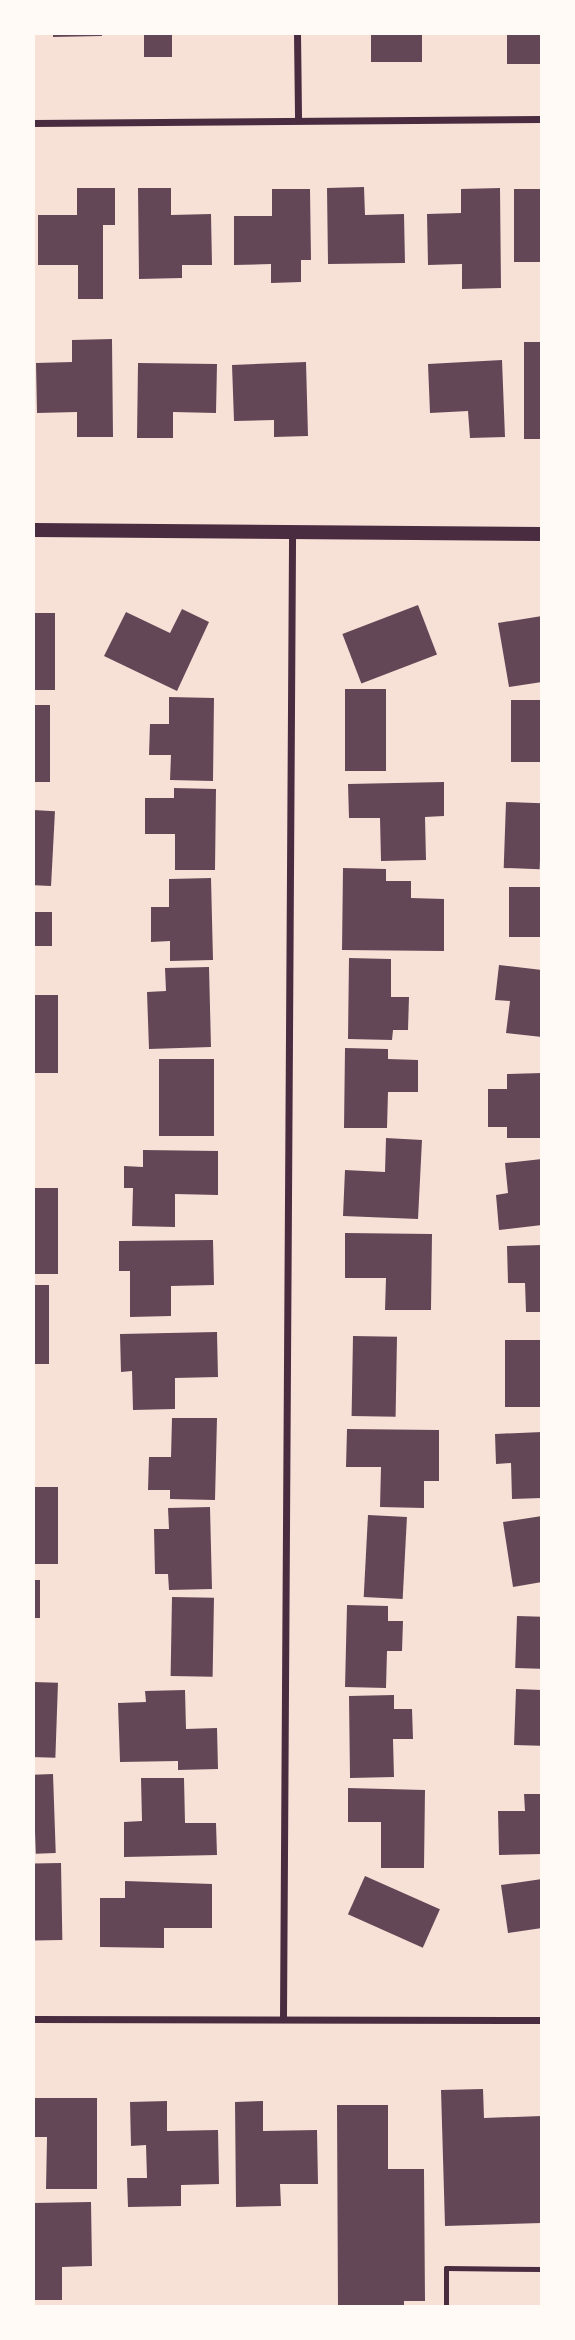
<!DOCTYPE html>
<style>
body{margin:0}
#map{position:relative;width:575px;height:2340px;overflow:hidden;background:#f7e1d7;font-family:Quicksand,sans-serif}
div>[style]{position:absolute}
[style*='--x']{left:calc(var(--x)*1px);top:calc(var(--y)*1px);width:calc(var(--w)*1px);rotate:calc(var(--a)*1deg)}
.building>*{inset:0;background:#644757;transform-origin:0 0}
.service>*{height:5px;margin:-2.5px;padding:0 2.5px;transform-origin:2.5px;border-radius:2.5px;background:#4a2c40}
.minor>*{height:7px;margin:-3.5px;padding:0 3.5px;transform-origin:3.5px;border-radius:3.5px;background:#4a2c40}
.secondary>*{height:14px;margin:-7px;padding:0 7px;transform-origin:7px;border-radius:7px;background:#4a2c40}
span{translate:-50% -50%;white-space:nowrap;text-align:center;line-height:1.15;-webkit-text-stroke:5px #fffaf5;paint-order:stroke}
.frame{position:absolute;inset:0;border:35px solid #fffaf5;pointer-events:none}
</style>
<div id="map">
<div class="building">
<i style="clip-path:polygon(53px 33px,102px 33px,102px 36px,53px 37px)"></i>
<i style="left:144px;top:33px;width:28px;height:24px"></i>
<i style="left:371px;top:33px;width:51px;height:29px"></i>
<i style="left:507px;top:33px;width:35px;height:31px"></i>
<i style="clip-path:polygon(364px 187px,365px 215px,404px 214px,405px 263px,328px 264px,327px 188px)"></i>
<i style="clip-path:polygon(77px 188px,115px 188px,115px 225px,103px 225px,103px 299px,78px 299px,78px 265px,38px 265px,38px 215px,77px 215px)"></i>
<i style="clip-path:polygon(138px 188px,171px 188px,171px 215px,211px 214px,212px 265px,182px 265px,182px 278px,139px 279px)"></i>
<i style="clip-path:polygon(500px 188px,501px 288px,462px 289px,462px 264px,428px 265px,427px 214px,461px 213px,461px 189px)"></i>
<i style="clip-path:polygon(272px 189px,310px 189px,311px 260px,301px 260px,301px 282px,271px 283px,271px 264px,234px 265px,234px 216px,272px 216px)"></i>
<i style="left:514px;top:189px;width:28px;height:73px"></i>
<i style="clip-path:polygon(112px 339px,113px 437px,77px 437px,77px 412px,37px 413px,36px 363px,72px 362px,72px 340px)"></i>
<i style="left:524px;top:342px;width:18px;height:97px"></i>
<i style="clip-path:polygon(502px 360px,505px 437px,470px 438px,468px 411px,430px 413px,428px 364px)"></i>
<i style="clip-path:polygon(306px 362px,308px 436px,274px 437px,274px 420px,234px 421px,232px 365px)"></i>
<i style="clip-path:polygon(138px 363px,217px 364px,216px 413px,173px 412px,173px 438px,137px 438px)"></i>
<i style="left:418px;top:605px;width:53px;height:81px;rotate:69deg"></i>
<i style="clip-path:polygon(182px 609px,209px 622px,177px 691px,104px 656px,126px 612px,170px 633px)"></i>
<i style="left:33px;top:613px;width:22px;height:77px"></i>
<i style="clip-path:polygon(542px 616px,542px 682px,509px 687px,498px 623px)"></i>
<i style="left:345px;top:689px;width:41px;height:82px"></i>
<i style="clip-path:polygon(169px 697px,214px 698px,213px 781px,170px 780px,171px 755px,149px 755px,150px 724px,169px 724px)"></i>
<i style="left:511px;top:700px;width:31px;height:62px"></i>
<i style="left:33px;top:705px;width:17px;height:77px"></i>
<i style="clip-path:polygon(444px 782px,444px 816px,425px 817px,426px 860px,381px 861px,380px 818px,349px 818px,348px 784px)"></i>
<i style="clip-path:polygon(174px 788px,216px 789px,215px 870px,175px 870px,175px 834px,145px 834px,145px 798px,174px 798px)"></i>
<i style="left:506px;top:802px;width:36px;height:66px;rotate:2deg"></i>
<i style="left:33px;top:810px;width:22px;height:75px;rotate:3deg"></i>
<i style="clip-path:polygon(343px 868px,386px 869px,386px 881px,411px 881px,411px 898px,444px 899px,444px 951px,342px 950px)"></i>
<i style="clip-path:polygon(211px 878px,213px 960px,170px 961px,170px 941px,151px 942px,151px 907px,169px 907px,169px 879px)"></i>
<i style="left:509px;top:887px;width:33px;height:50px"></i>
<i style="left:33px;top:912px;width:19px;height:34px"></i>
<i style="clip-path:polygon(349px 958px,391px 959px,391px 997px,409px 997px,408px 1030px,393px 1030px,392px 1040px,348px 1039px)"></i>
<i style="clip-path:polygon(499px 965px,542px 970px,542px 1037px,506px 1033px,510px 1001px,495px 1000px)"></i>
<i style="clip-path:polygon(209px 967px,211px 1047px,149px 1049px,147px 992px,166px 991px,165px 968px)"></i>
<i style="left:33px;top:995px;width:25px;height:78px"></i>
<i style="clip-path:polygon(345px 1048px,388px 1049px,388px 1059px,418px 1060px,418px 1092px,388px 1092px,387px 1128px,344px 1128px)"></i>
<i style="left:159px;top:1059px;width:55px;height:77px"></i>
<i style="clip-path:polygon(542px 1073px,542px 1138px,507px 1138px,507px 1127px,488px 1127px,488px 1089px,507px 1089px,507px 1074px)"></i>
<i style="clip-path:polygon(386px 1138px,422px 1140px,418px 1219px,343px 1216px,345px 1170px,385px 1172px)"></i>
<i style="clip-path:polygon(143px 1150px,218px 1151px,218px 1195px,175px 1194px,175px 1227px,132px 1226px,133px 1188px,124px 1188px,124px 1166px,143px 1167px)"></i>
<i style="clip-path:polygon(542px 1159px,542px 1225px,499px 1230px,496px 1195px,508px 1193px,505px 1163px)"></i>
<i style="left:33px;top:1188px;width:25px;height:86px"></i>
<i style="clip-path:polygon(345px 1233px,432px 1234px,431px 1310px,385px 1310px,386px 1278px,345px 1278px)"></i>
<i style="clip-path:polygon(213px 1240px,214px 1285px,171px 1286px,171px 1316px,130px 1317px,130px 1271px,119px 1271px,119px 1241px)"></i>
<i style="clip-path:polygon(542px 1245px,542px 1312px,526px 1312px,525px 1283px,508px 1283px,507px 1246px)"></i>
<i style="left:33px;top:1285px;width:16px;height:79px"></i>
<i style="clip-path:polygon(217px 1332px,218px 1377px,175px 1378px,175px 1409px,133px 1410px,132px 1371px,121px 1372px,120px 1334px)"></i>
<i style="left:353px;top:1336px;width:44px;height:80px;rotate:1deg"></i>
<i style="left:542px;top:1340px;width:67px;height:37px;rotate:90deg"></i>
<i style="clip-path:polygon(172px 1418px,217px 1418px,215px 1500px,170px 1499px,170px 1490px,148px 1490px,149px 1457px,171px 1457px)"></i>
<i style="clip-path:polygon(347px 1429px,439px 1430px,439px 1481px,424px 1481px,424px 1508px,380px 1507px,381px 1467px,346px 1467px)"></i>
<i style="clip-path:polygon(542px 1432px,542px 1498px,512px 1499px,511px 1463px,496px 1464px,495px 1434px)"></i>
<i style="left:33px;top:1487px;width:25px;height:77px"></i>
<i style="clip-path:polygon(210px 1507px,212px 1589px,169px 1590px,168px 1574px,155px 1574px,154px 1529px,169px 1529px,168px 1508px)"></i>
<i style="left:368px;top:1515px;width:39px;height:82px;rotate:3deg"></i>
<i style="clip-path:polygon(542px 1516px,542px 1582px,513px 1587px,503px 1522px)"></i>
<i style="left:33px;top:1580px;width:7px;height:38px"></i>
<i style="left:172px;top:1597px;width:42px;height:79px;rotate:1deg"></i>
<i style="clip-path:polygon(347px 1605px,388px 1606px,388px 1621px,403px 1621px,402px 1651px,387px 1651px,386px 1688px,345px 1687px)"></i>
<i style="left:517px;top:1616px;width:25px;height:52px;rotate:2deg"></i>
<i style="left:33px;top:1682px;width:25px;height:75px;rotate:2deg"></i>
<i style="left:516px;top:1689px;width:26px;height:56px;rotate:2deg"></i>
<i style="clip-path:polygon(185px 1690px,186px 1729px,217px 1728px,218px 1769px,178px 1770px,178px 1761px,120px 1762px,118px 1703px,146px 1702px,145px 1691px)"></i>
<i style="clip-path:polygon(394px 1695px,394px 1709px,412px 1709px,413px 1739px,393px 1739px,394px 1777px,350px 1778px,349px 1696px)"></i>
<i style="left:53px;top:1774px;width:79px;height:20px;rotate:88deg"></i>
<i style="clip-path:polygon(141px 1778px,184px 1778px,185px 1823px,216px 1823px,217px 1855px,124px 1857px,124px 1822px,142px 1821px)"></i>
<i style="clip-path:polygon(348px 1788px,425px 1790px,424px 1868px,381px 1868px,381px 1822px,348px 1822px)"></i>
<i style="clip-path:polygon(524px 1794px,542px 1794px,542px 1854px,499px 1855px,498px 1811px,525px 1811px)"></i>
<i style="left:61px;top:1863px;width:77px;height:28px;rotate:89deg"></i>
<i style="left:365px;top:1876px;width:82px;height:42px;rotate:24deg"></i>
<i style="clip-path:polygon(542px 1879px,542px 1928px,508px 1933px,501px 1885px)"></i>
<i style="clip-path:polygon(125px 1881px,212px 1884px,212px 1928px,164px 1928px,164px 1948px,100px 1947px,100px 1898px,125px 1898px)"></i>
<i style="clip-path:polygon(483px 2089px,484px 2118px,542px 2116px,542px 2223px,445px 2226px,441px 2090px)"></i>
<i style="clip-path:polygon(33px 2098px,97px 2098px,97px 2189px,46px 2189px,47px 2137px,33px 2137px)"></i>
<i style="clip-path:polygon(167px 2101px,167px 2131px,218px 2130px,219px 2184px,181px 2185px,181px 2206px,128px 2207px,127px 2178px,147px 2178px,146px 2145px,131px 2146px,130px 2102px)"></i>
<i style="clip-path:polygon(263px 2101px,263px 2131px,317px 2130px,318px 2184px,280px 2184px,281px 2206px,236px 2207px,235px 2102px)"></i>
<i style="clip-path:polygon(337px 2105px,388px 2105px,388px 2169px,424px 2169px,425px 2301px,404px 2301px,404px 2307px,338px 2307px)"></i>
<i style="clip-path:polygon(91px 2202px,92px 2266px,62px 2267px,62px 2300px,33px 2300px,33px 2203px)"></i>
</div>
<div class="service">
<i style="--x:446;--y:2307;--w:39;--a:-90"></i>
<i style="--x:446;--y:2268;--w:96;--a:0.6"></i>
</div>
<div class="minor">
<i style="--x:297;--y:33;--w:86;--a:89.3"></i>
<i style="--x:33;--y:123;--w:509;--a:-0.45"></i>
<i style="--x:283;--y:2018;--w:1487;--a:-89.65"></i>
<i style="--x:33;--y:2019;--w:509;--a:0.11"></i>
</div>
<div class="secondary">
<i style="--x:33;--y:530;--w:509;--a:0.45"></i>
</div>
<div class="frame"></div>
</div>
